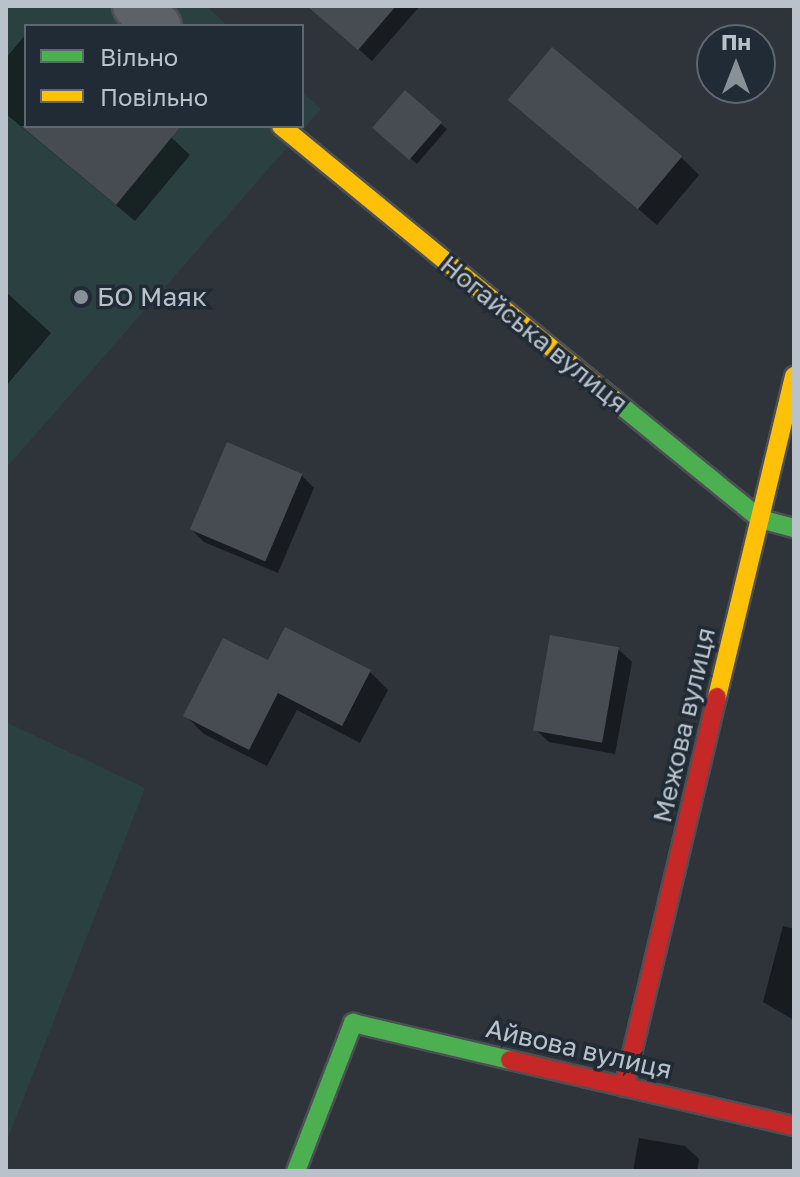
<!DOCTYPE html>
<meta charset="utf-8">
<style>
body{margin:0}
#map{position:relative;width:800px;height:1177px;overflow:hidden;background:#2e343a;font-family:"Golos Text",sans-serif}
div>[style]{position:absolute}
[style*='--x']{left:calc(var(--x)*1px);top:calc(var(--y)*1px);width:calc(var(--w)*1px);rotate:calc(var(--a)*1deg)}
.green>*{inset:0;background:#2b4141}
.shadow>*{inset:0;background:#0007}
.building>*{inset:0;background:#474c52;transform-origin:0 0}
.roads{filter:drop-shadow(2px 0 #4c5055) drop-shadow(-2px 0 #4c5055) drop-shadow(0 2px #4c5055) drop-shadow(0 -2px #4c5055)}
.street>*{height:44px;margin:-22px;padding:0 22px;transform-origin:22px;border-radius:22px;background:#5e6268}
.fast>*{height:18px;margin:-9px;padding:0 9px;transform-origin:9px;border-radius:9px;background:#4caf50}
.slow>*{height:18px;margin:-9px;padding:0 9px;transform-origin:9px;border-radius:9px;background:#ffc107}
.jam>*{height:18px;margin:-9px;padding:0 9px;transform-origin:9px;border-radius:9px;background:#c62828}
.dots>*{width:22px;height:22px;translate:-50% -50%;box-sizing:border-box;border:4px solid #212b35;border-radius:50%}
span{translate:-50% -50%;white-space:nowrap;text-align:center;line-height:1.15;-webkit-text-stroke:7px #212b35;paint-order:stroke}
.poi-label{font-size:26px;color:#b9c1ca}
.left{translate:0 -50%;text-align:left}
.street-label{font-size:26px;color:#b9c1ca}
.frame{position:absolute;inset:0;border:8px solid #b9c1ca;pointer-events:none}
.legend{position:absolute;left:24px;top:24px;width:280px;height:104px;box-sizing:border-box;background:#212b35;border:2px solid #5e6771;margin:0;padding:10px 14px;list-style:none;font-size:24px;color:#b9c1ca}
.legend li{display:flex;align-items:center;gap:16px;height:40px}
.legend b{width:40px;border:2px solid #5e6771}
.north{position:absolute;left:696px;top:24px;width:80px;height:80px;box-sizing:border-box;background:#212b35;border:2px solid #5e6771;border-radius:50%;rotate:0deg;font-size:22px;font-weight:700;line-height:32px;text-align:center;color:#b9c1ca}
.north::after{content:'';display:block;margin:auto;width:28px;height:36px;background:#889098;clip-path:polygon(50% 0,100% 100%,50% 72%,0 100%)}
</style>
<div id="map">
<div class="green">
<i style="clip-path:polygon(6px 6px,206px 6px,228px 26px,26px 26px,26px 126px,302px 126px,302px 92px,321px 109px,6px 468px)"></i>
<i style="clip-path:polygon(6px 722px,145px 788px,6px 1143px)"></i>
</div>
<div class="shadow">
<i style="clip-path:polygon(310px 6px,420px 6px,372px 61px)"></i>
<i style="clip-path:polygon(26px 34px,26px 126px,159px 126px,190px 155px,135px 221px,6px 114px,6px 58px)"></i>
<i style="clip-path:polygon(511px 100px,681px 157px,699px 175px,657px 225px)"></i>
<i style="clip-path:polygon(440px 123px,447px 129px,417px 164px,381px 133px)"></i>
<i style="clip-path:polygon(6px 292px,51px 333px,6px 386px)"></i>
<i style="clip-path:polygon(301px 475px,314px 488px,278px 573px,204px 542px,191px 529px)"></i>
<i style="clip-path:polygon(618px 649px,632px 662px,615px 754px,549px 742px,535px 729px)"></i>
<i style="clip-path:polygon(269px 663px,370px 672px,388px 690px,360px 743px,297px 710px,267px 766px,204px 734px,186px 716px)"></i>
<i style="clip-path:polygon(783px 926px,794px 929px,794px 1020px,763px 1002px)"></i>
<i style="clip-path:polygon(639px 1138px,685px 1146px,699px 1159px,697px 1171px,633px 1171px)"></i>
</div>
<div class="building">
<i style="clip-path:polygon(307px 6px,396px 6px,358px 50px)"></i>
<i style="left:552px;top:47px;width:170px;height:69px;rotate:40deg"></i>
<i style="left:405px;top:90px;width:49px;height:50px;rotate:41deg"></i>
<i style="clip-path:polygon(21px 126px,181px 126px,116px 205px)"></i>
<i style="left:227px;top:442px;width:82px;height:95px;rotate:23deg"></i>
<i style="clip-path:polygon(285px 627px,371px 670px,342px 726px,278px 693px,249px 750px,183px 716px,223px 638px,268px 660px)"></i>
<i style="left:550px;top:635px;width:70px;height:97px;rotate:10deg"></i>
</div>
<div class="roads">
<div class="street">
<i style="--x:135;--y:6;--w:31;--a:40"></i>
</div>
<div class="fast">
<i style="--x:613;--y:399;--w:190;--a:39.2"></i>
<i style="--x:760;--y:519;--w:35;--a:15"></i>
<i style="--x:296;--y:1171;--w:159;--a:-68.9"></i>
<i style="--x:353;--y:1023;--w:161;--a:13.3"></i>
</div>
<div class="slow">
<i style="--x:281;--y:126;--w:430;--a:39.4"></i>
<i style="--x:717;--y:697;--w:330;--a:-76.5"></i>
</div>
<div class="jam">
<i style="--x:510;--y:1060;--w:292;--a:13.1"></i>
<i style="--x:624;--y:1087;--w:401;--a:-76.6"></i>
</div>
</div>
<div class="dots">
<i style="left:81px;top:297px;background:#889098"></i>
</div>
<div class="poi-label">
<span class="left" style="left:97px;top:297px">БО Маяк</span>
</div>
<div class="street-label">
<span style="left:534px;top:334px;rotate:39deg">Ногайська вулиця</span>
<span style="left:684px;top:725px;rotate:-77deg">Межова вулиця</span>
<span style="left:579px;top:1049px;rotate:13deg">Айвова вулиця</span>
</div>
<div class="frame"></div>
<ul class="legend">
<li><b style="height:10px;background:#4caf50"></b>Вільно</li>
<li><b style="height:10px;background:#ffc107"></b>Повільно</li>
</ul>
<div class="north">Пн</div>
</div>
